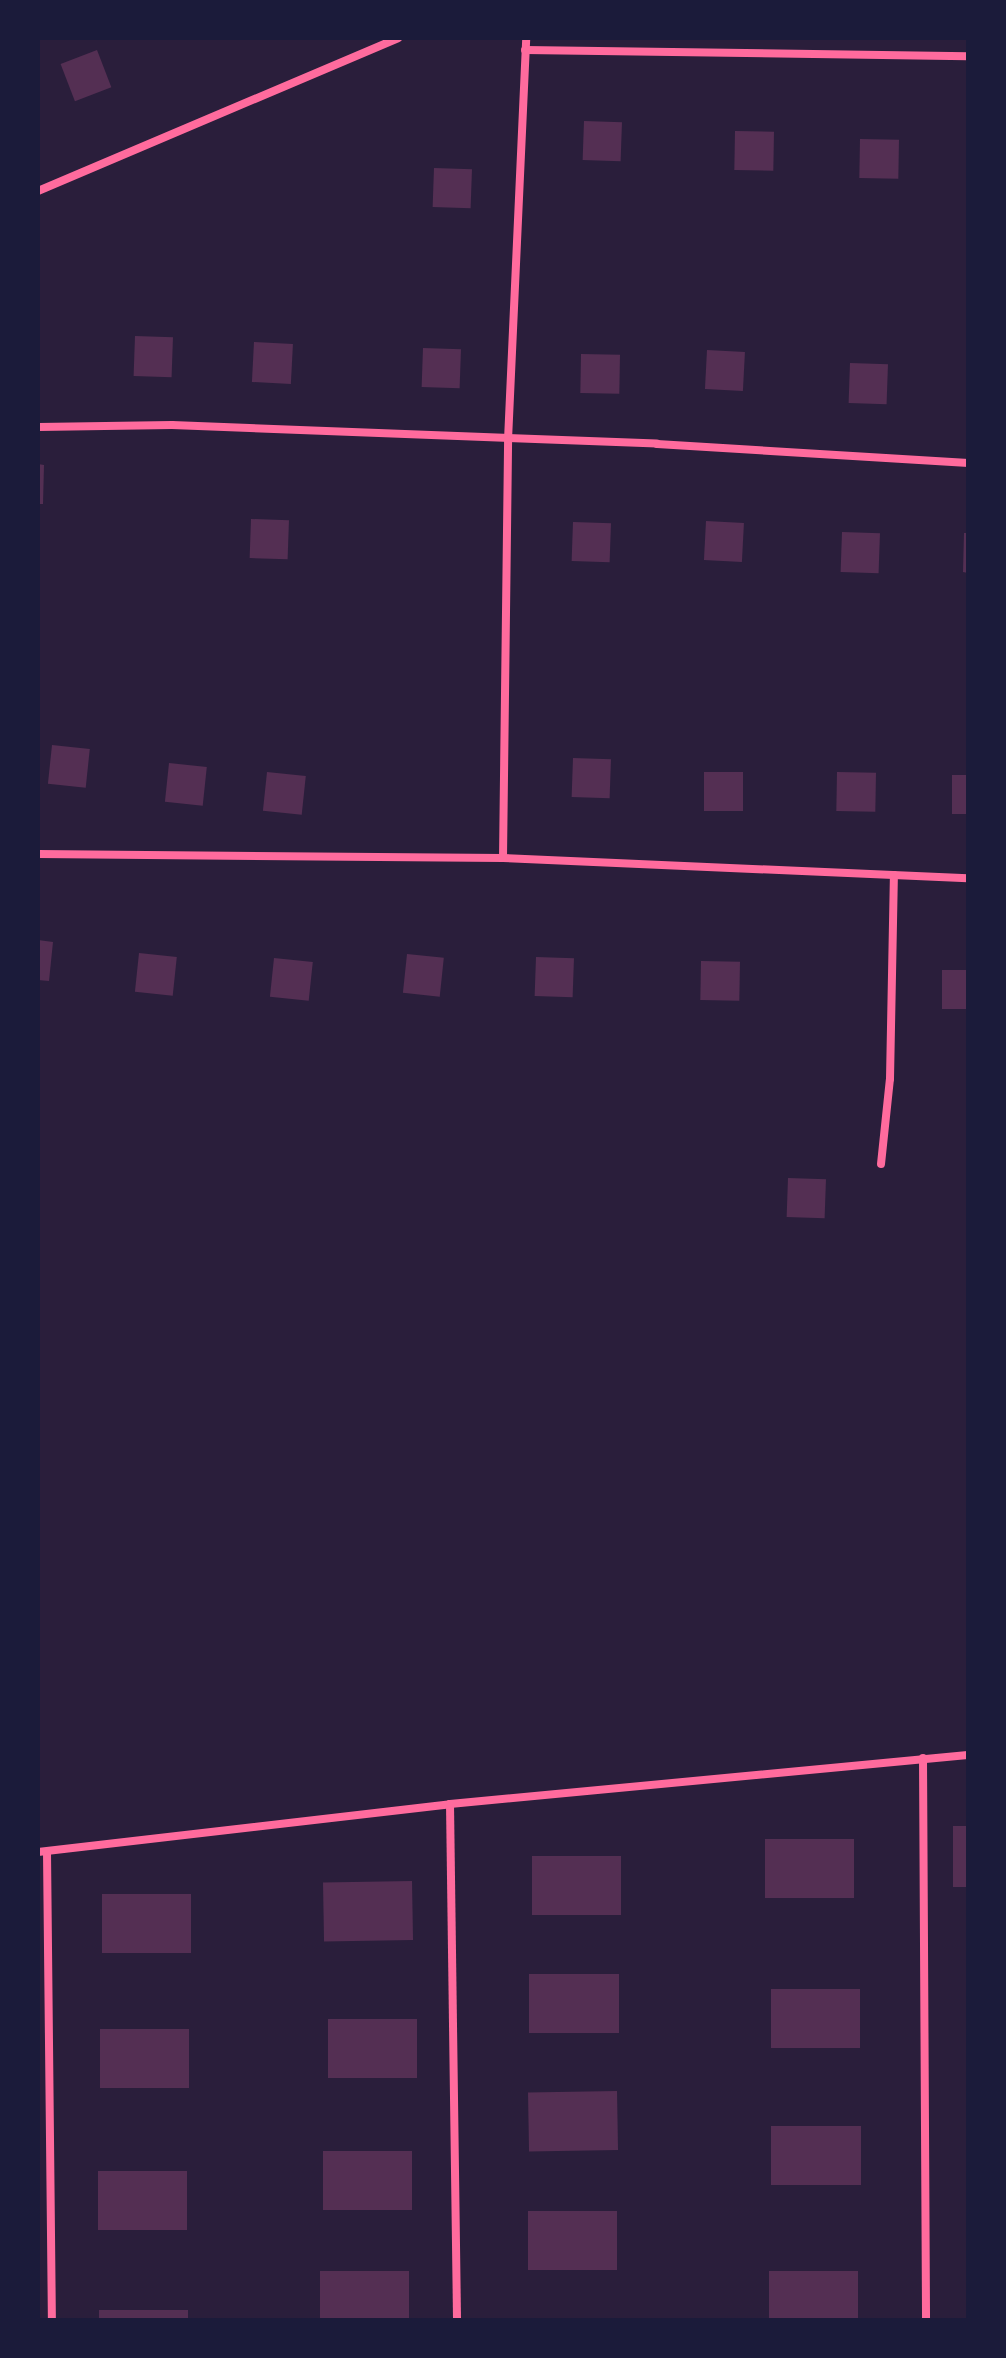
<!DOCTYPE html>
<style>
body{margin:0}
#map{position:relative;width:1006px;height:2358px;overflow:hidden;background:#1b1b3a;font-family:Arial,sans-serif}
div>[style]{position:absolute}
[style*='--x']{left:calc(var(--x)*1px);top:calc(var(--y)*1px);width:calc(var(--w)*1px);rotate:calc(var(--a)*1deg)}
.green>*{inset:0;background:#2a1e3b;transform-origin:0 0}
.building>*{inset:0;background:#542f53;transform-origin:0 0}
.minor>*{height:8px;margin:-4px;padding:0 4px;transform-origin:4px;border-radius:4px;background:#ff6b9d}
span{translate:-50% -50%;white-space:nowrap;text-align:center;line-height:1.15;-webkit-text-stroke:8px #1b1b3a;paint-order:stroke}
.frame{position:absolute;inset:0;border:40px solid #1b1b3a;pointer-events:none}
</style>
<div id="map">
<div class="green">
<i style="left:38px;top:38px;width:930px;height:2282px"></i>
</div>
<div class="building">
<i style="left:97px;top:50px;width:40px;height:39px;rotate:69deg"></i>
<i style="left:584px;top:121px;width:38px;height:39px;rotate:2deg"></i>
<i style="left:735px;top:131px;width:39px;height:39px;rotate:1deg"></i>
<i style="left:860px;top:139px;width:39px;height:39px;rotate:1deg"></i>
<i style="left:434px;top:168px;width:38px;height:39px;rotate:2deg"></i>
<i style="left:135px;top:336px;width:38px;height:40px;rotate:2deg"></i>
<i style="left:254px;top:342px;width:39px;height:40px;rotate:3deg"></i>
<i style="left:423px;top:348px;width:38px;height:39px;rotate:2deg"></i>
<i style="left:707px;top:350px;width:38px;height:39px;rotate:3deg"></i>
<i style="left:581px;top:354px;width:39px;height:39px;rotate:1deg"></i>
<i style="left:850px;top:363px;width:38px;height:40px;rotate:2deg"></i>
<i style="clip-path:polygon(38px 464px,44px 465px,43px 504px,38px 504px)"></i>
<i style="left:251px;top:519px;width:38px;height:39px;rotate:2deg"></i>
<i style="left:706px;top:521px;width:38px;height:39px;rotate:3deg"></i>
<i style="left:573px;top:522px;width:38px;height:39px;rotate:2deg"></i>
<i style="left:842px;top:532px;width:38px;height:40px;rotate:2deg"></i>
<i style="clip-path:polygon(964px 533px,968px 533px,968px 573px,963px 572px)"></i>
<i style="left:52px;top:745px;width:38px;height:39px;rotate:6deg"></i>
<i style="left:573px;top:758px;width:38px;height:39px;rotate:2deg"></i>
<i style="left:169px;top:763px;width:38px;height:39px;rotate:6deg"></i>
<i style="left:267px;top:772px;width:39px;height:39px;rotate:6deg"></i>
<i style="left:704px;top:772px;width:39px;height:39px"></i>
<i style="left:837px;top:772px;width:39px;height:39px;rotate:1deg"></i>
<i style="left:952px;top:775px;width:16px;height:39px"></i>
<i style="clip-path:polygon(38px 940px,53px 942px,49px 981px,38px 980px)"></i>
<i style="left:139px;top:953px;width:38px;height:39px;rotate:6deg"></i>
<i style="left:407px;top:954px;width:37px;height:39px;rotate:6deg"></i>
<i style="left:536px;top:957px;width:38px;height:39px;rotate:2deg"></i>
<i style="left:274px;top:958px;width:39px;height:39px;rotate:6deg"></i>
<i style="left:701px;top:961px;width:39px;height:39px;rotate:1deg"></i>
<i style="left:942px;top:970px;width:26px;height:39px"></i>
<i style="left:788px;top:1178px;width:38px;height:39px;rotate:2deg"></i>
<i style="left:953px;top:1826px;width:15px;height:61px"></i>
<i style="left:854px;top:1839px;width:59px;height:89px;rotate:90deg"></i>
<i style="left:621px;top:1856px;width:59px;height:89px;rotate:90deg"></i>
<i style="left:412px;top:1881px;width:59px;height:89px;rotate:89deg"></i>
<i style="left:102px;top:1894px;width:89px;height:59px"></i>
<i style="left:529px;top:1974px;width:90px;height:59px"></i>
<i style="left:771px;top:1989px;width:89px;height:59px"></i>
<i style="left:328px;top:2019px;width:89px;height:59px"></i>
<i style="left:100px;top:2029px;width:89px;height:59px"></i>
<i style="left:617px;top:2091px;width:59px;height:89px;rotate:89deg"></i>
<i style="left:861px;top:2126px;width:59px;height:90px;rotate:90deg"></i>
<i style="left:323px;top:2151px;width:89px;height:59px"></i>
<i style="left:98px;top:2171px;width:89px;height:59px"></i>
<i style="left:528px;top:2211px;width:89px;height:59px"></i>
<i style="left:409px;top:2271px;width:49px;height:89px;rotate:90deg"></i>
<i style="left:769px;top:2271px;width:89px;height:49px"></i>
<i style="left:99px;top:2310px;width:89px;height:10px"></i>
</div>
<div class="minor">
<i style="--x:525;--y:50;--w:443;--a:0.8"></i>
<i style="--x:38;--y:191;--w:391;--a:-23"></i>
<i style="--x:38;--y:427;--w:134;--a:-0.9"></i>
<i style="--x:172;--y:425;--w:485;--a:2.2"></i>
<i style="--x:657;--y:444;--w:312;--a:3.5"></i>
<i style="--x:38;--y:854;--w:465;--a:0.5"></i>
<i style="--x:503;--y:858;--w:465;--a:2.5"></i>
<i style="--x:503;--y:858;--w:418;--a:-89.3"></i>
<i style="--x:508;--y:440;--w:402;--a:-87.4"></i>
<i style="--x:881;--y:1164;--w:85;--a:-84"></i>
<i style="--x:890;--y:1079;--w:204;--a:-88.9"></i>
<i style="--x:923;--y:1758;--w:562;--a:89.69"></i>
<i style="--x:450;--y:1804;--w:516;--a:89.22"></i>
<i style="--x:38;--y:1852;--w:415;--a:-6.6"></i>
<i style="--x:450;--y:1804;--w:520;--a:-5.4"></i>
<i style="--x:47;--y:1852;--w:468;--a:89.4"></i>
</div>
<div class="frame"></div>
</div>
